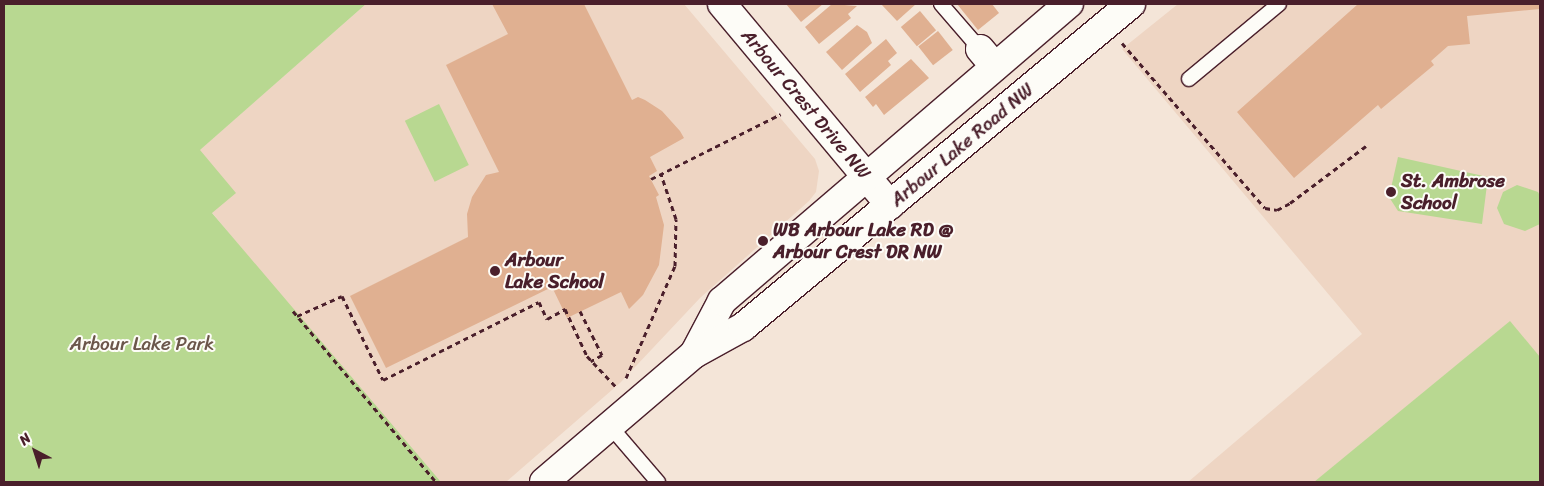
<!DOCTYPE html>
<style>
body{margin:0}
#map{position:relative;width:1544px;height:486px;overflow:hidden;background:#f4e5d8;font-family:Sriracha,sans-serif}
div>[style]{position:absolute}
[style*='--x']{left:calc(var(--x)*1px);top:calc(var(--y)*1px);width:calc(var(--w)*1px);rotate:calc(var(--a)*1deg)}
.built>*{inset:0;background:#eed5c3}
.green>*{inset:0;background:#b8d891;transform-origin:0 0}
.building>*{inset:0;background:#e0b091;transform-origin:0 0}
.path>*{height:3px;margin-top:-1.5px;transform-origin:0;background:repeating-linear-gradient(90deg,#4a1f2b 0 5px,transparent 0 9px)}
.roads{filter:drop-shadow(1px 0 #4a1f2b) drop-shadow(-1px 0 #4a1f2b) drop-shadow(0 1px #4a1f2b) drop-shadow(0 -1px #4a1f2b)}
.lane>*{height:14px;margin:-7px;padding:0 7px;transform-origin:7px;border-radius:7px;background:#fdfcf7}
.street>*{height:28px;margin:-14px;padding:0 14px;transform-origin:14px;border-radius:14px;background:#fdfcf7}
.secondary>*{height:28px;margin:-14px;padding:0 14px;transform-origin:14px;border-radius:14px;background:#fdfcf7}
.dots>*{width:14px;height:14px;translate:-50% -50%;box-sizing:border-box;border:2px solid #fdfcf7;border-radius:50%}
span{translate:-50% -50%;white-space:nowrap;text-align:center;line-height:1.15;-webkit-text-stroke:4px #fdfcf7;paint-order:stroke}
.street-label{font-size:19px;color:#4a1f2b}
.poi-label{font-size:19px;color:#4a1f2b;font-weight:700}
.left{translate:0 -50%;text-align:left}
.park-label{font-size:19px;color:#6b564a}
.frame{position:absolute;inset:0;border:5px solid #4a1f2b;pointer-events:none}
.north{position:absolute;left:10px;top:426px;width:50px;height:50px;-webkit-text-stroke:4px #fdfcf7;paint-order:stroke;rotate:320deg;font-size:14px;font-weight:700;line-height:20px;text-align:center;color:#4a1f2b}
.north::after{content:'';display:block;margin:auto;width:18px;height:22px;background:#4a1f2b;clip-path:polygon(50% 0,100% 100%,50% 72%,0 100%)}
</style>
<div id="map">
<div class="built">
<i style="clip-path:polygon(366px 4px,684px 4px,815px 159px,819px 171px,816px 192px,809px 201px,700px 298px,620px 383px,506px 482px,441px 482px,293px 311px,177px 170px)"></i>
<i style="clip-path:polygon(1178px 4px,1540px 4px,1540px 482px,1188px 482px,1362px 334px,1122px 49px)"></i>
</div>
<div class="green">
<i style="clip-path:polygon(4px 4px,366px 4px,200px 150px,236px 193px,212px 213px,441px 482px,4px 482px)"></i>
<i style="left:439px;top:104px;width:68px;height:38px;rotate:64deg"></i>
<i style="clip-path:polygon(1398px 157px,1488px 177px,1482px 224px,1398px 211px,1389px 197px)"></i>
<i style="clip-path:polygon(1517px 185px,1538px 192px,1540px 196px,1540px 224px,1525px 231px,1504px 224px,1497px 208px,1503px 192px)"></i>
<i style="clip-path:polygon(1510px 321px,1540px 357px,1540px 481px,1314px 482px)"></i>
</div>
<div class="building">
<i style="clip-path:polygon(492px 4px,584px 4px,632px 100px,638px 97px,645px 100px,662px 111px,680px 131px,684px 138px,650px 157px,657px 171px,649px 176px,659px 195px,656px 197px,664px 225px,659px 265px,643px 295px,629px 309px,621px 292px,567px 318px,552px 287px,386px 368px,350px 296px,468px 237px,467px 214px,472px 197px,486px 175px,499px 172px,446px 65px,508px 34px)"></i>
<i style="clip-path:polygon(786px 4px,823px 4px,801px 22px)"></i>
<i style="clip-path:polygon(832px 4px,857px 6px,848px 14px,851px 18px,819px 44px,805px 27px)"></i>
<i style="clip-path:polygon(881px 4px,916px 4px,897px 21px)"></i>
<i style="clip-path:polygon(957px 4px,992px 4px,999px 13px,978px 30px)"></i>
<i style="clip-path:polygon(1358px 4px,1540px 4px,1540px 9px,1467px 16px,1470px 44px,1448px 46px,1431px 61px,1434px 65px,1381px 109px,1378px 105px,1294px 178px,1237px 112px)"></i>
<i style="left:920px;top:11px;width:25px;height:25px;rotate:50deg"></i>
<i style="clip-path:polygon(857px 25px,867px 32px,872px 43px,842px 70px,826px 52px)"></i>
<i style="left:938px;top:31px;width:24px;height:25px;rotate:52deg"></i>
<i style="clip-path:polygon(886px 39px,897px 53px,888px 61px,891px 65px,860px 92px,845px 74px)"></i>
<i style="clip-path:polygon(911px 59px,929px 78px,884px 115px,876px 104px,873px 107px,865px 97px)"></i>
</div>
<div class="path">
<i style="--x:1122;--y:43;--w:218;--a:49.1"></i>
<i style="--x:1265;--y:208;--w:12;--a:9"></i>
<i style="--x:1277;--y:210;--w:15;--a:-28"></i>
<i style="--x:1290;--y:203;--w:95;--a:-36.9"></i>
<i style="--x:651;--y:179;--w:145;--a:-26.6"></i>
<i style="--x:293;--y:311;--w:223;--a:50.1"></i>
<i style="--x:580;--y:311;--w:49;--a:63.4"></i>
<i style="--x:602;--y:355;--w:13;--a:151"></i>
<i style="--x:297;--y:316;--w:49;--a:-24"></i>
<i style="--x:342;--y:296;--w:93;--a:64"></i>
<i style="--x:383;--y:380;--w:174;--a:-26.6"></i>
<i style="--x:539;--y:302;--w:19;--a:65"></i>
<i style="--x:547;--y:319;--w:21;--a:-29"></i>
<i style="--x:565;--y:309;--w:52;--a:64.9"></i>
<i style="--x:587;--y:356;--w:44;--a:46.8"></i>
<i style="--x:626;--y:378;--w:122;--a:-66.4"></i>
<i style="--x:675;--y:266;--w:47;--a:-88.8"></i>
<i style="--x:676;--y:219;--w:47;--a:-108.4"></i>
</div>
<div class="roads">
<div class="lane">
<i style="--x:941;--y:4;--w:60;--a:49.1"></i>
<i style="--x:1189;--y:79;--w:117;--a:-39.8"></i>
<i style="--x:610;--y:426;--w:74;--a:49.4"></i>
</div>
<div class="street">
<i style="--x:722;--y:4;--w:262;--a:50.1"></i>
<i style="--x:980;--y:49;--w:23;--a:50"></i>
</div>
<div class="secondary">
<i style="--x:694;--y:354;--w:60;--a:-62.2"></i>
<i style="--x:722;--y:301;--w:457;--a:-40.6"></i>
<i style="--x:544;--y:482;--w:197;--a:-40.5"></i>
<i style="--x:694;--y:354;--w:56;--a:-28.9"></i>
<i style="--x:743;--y:327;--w:505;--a:-39.78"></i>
</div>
</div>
<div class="dots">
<i style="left:1391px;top:192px;background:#4a1f2b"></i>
<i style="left:763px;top:241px;background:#4a1f2b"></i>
<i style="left:495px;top:271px;background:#4a1f2b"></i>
</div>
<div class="street-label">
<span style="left:806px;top:104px;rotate:50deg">Arbour Crest Drive NW</span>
<span style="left:962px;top:145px;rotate:-40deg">Arbour Lake Road NW</span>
</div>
<div class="poi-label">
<span class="left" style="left:1401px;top:192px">St. Ambrose<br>School</span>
<span class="left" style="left:773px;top:241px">WB Arbour Lake RD @<br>Arbour Crest DR NW</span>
<span class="left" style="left:505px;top:271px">Arbour<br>Lake School</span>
</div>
<div class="park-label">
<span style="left:142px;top:344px">Arbour Lake Park</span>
</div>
<div class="frame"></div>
<div class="north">N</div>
</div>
